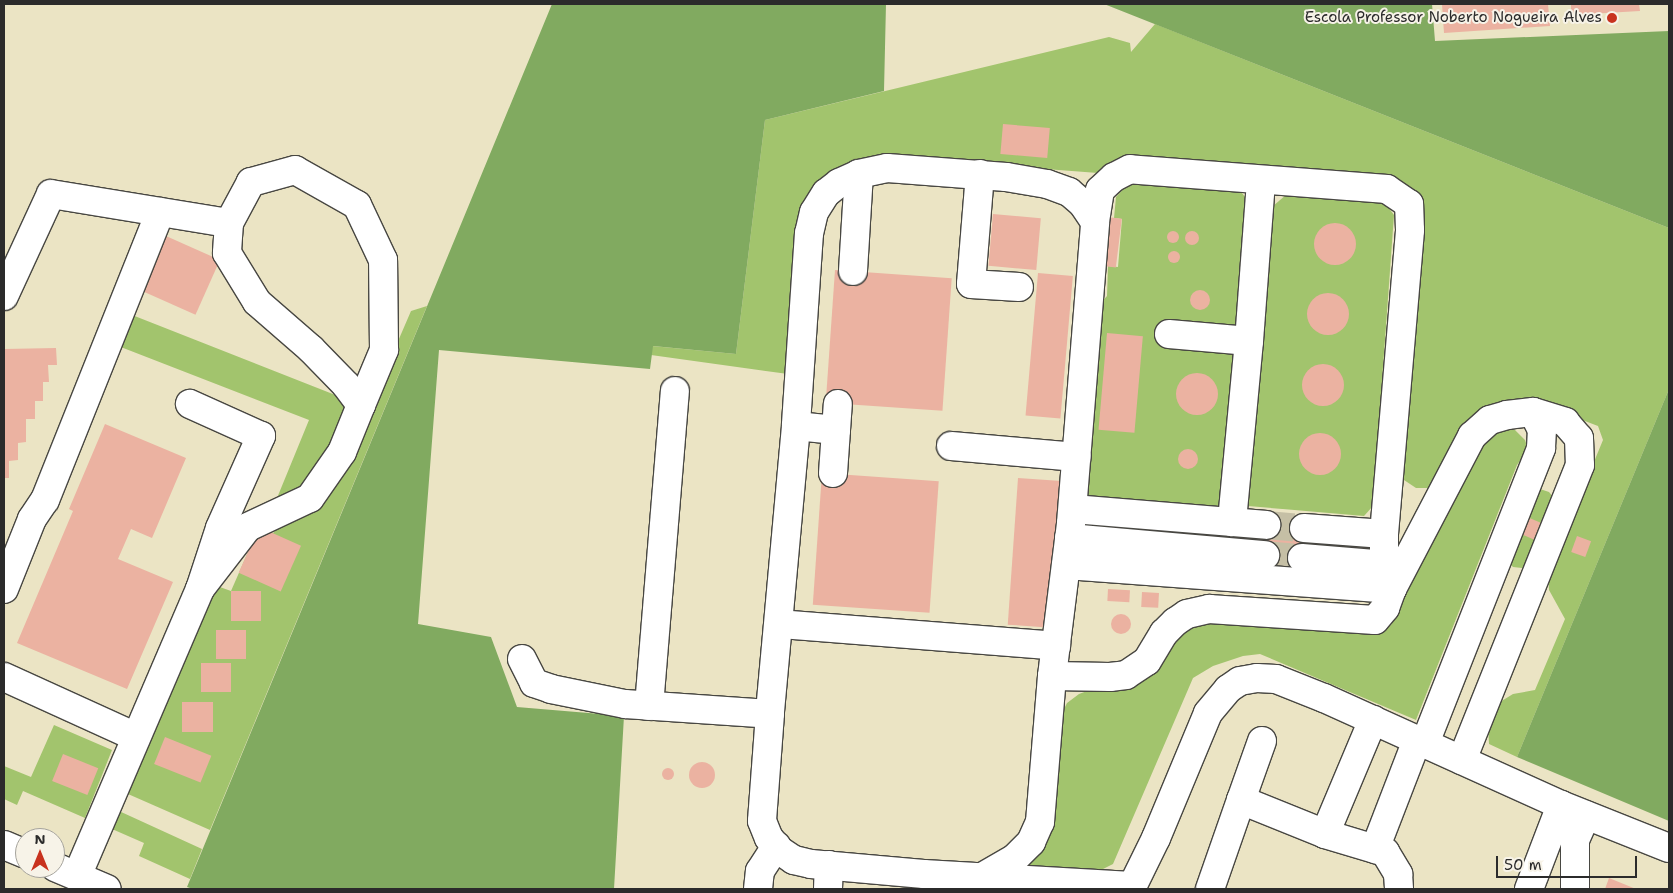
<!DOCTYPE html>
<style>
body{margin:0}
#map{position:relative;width:1673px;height:893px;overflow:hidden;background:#ebe4c4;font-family:"Shantell Sans",sans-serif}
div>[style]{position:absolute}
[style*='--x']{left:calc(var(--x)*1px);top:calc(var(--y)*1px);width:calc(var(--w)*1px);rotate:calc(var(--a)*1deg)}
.green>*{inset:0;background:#a2c46d}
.forest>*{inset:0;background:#81aa60}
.building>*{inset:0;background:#ebb2a1;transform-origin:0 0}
.round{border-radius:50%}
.minor-tunnel>*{height:28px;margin-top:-14px;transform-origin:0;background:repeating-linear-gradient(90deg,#c5bfa5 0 28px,transparent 0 42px)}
.roads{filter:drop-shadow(1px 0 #484742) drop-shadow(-1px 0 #484742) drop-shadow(0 1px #484742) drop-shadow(0 -1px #484742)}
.minor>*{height:28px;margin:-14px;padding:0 14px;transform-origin:14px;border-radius:14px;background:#fff}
.dots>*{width:14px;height:14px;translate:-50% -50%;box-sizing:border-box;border:2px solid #f7f3e8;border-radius:50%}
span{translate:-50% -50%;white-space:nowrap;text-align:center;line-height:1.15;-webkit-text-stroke:4px #f7f3e8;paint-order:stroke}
.poi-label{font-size:15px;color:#2b2b2b}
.right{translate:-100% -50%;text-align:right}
.frame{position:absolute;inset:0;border:5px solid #2b2b2b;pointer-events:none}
.north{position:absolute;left:15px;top:828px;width:50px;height:50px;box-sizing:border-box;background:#f7f3e8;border:1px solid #a5a39c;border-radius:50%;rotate:0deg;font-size:14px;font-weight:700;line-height:20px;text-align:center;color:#2b2b2b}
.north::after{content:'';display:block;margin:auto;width:18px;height:22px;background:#c8321e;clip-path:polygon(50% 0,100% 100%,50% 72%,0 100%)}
.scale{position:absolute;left:1496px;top:856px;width:141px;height:22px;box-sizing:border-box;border:2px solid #2b2b2b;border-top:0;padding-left:6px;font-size:15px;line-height:18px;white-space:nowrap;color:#2b2b2b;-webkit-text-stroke:4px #f7f3e8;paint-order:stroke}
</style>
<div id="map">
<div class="green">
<i style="clip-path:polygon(1155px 24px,1669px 228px,1669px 389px,1517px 757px,1489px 744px,1488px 726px,1493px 711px,1500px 702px,1513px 694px,1535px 690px,1565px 619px,1549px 590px,1548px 573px,1603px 440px,1598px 426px,1535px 402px,1513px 403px,1436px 482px,1428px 488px,1416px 488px,1404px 480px,1402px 465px,1416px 195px,1402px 182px,1377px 178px,1130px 158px,1111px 162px,1098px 173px,887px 157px,817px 187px,788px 374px,651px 355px,652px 346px,736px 354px,765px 120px,1109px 37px,1130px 43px,1131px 52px)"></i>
<i style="clip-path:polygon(1137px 181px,1239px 189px,1245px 197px,1223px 503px,1215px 511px,1094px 506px,1083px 492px,1098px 306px,1107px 296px,1108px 266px,1118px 267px,1122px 219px,1114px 218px,1116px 197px,1126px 186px)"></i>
<i style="clip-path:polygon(1286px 195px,1385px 203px,1394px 215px,1373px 506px,1364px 516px,1248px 506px,1273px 206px)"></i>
<i style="clip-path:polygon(427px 306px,210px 830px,128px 794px,217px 586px,231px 591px,259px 527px,273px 533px,289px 518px,319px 501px,336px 485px,411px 311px)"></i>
<i style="clip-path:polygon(127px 313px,348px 400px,321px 468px,310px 484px,277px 498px,309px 420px,113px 344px)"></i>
<i style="clip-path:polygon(1506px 427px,1515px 430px,1525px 440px,1528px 449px,1517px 465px,1416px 720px,1260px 654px,1243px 656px,1213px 666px,1193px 678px,1113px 864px,1103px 869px,1085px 871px,1020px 869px,1061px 715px,1067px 703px,1079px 694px,1095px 688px,1174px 640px,1185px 628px,1215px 620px,1376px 631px,1391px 625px,1480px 443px,1487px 435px)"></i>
<i style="clip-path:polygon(1540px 489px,1549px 492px,1553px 497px,1530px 564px,1522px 568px,1513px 567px,1507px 561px,1532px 494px)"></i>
<i style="clip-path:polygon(54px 725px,112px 750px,85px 818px,23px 791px,17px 805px,4px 799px,4px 766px,31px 777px)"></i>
<i style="clip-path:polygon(119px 811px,202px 849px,190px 879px,139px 856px,144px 843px,112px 829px)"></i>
</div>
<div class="forest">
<i style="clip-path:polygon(552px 4px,886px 4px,884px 91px,765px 120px,736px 354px,653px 346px,650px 369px,439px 350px,418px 624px,491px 637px,517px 707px,624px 716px,614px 889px,193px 889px,187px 887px)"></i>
<i style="clip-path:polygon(1104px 4px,1432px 4px,1435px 41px,1669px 31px,1669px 228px)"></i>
<i style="clip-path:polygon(1669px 389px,1669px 821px,1517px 757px)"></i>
</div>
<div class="building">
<i style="clip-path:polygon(1442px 4px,1548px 4px,1550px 26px,1444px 33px)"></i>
<i style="clip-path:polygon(1571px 4px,1639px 4px,1640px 11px,1571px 15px)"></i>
<i style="left:1003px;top:124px;width:47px;height:30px;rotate:5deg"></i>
<i style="left:993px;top:214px;width:48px;height:52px;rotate:5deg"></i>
<i style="left:1099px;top:216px;width:23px;height:49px;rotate:7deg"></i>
<i class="round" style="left:1314px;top:223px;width:42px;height:42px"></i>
<i class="round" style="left:1167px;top:231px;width:12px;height:12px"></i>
<i class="round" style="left:1185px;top:231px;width:14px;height:14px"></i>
<i style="left:166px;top:236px;width:59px;height:60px;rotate:24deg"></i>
<i class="round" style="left:1168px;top:251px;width:12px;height:12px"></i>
<i style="left:835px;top:270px;width:117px;height:133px;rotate:4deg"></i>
<i style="left:1038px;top:273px;width:35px;height:143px;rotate:5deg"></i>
<i class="round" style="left:1190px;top:290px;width:20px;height:20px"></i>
<i class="round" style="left:1307px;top:293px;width:42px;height:42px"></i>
<i style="left:1107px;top:333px;width:36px;height:97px;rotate:5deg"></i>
<i style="clip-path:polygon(56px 348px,57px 365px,48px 365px,49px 382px,43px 382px,43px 401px,35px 401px,35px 419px,26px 419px,26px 442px,18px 443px,18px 460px,9px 461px,9px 478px,4px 478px,4px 349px)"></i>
<i class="round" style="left:1302px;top:364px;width:42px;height:42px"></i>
<i class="round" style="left:1176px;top:373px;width:42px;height:42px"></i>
<i style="clip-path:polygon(105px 424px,186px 458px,152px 538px,131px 529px,118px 559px,173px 582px,127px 689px,17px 643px,73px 511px,69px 509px)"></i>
<i class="round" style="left:1299px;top:433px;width:42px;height:42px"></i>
<i class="round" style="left:1178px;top:449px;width:20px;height:20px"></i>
<i style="left:822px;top:473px;width:117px;height:132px;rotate:4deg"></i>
<i style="left:1018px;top:478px;width:47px;height:147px;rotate:4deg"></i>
<i style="left:1267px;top:514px;width:38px;height:50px;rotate:5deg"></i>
<i style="left:1527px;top:517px;width:15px;height:18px;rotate:23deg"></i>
<i style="left:259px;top:527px;width:46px;height:50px;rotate:24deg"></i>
<i style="left:1577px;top:536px;width:15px;height:17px;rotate:20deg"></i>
<i style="left:1108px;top:589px;width:22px;height:12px;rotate:3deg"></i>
<i style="left:231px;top:591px;width:30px;height:30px"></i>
<i style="left:1142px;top:592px;width:17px;height:15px;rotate:3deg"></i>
<i class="round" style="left:1111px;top:614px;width:20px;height:20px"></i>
<i style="left:216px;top:630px;width:30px;height:29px"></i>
<i style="left:201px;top:663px;width:30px;height:29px"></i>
<i style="left:182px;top:702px;width:31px;height:30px"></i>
<i style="left:165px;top:737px;width:50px;height:29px;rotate:22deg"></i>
<i style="left:63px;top:754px;width:38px;height:29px;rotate:22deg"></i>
<i class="round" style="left:689px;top:762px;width:26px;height:26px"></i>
<i class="round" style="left:662px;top:768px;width:12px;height:12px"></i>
<i style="clip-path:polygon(1609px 878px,1636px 889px,1605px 889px)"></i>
</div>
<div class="minor-tunnel">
<i style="--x:1266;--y:525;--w:38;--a:5"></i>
<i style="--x:1265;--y:555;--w:37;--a:5"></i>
</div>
<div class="roads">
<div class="minor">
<i style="--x:980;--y:174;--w:110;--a:94.7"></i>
<i style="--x:971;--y:284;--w:48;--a:3.6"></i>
<i style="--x:853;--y:271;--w:97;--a:-86.5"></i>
<i style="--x:4;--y:296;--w:112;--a:-65.3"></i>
<i style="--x:51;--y:194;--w:180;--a:9.3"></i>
<i style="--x:1169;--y:334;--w:80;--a:5"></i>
<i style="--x:1249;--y:341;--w:182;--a:95.4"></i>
<i style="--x:1249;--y:341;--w:161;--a:-85.7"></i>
<i style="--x:796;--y:426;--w:40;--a:5.7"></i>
<i style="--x:836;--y:430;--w:26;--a:-86"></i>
<i style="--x:951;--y:446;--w:126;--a:5"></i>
<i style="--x:833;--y:473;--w:43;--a:-86"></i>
<i style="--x:1073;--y:509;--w:194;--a:4.7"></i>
<i style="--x:1304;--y:528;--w:80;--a:4.3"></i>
<i style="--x:1069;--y:538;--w:197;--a:5"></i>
<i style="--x:1302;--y:558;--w:85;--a:4.7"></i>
<i style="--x:1066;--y:565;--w:327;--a:4.2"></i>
<i style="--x:1392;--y:589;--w:41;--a:-101.3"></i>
<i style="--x:1384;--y:549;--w:15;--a:-90"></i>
<i style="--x:1384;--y:534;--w:305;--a:-85.1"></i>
<i style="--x:1410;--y:230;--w:26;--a:-92"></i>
<i style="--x:1409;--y:204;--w:27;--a:-146"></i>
<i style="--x:1387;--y:189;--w:258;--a:-175.6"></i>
<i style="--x:1130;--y:169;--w:18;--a:153"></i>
<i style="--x:1114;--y:177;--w:19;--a:137"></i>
<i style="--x:1100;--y:190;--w:32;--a:99"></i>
<i style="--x:4;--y:589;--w:75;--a:-68.2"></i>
<i style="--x:32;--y:519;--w:23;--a:-56"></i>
<i style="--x:45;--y:500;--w:310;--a:-68.2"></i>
<i style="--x:200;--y:589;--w:78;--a:-52.3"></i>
<i style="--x:248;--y:527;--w:68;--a:-25.1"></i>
<i style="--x:310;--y:498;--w:56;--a:-55.2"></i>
<i style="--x:342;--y:452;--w:51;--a:-68"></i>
<i style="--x:361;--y:405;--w:60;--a:-67.3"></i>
<i style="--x:384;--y:350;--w:90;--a:-90.6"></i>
<i style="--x:383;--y:260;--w:61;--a:-115.3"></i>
<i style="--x:357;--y:205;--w:71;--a:-150.6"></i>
<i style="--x:295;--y:170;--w:46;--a:164.7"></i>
<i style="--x:251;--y:182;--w:47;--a:118.2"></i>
<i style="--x:229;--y:223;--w:30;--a:94"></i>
<i style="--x:227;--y:253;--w:57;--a:58.5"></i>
<i style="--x:257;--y:302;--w:72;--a:41"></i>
<i style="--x:311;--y:349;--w:50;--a:45.8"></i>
<i style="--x:346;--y:385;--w:25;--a:53"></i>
<i style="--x:779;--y:624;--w:278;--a:4.5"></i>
<i style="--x:522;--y:659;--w:27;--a:63"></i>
<i style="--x:534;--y:683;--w:18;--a:19"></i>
<i style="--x:551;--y:689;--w:76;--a:11.5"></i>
<i style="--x:625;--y:704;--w:145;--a:3.9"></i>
<i style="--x:1052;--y:676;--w:58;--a:1"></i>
<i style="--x:1110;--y:677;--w:16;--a:-7"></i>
<i style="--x:1126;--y:675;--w:25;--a:-34"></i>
<i style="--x:1147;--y:661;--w:33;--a:-59"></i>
<i style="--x:1164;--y:633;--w:16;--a:-45"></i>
<i style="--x:1175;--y:622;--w:14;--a:-34"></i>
<i style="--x:1187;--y:614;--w:23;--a:-13"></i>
<i style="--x:1209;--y:609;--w:166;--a:3.8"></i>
<i style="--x:1375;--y:620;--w:16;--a:-50"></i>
<i style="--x:1385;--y:608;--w:20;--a:-70"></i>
<i style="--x:1392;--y:589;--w:173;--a:-62.4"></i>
<i style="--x:1472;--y:436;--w:24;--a:-42"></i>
<i style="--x:1490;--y:420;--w:18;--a:-16"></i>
<i style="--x:1507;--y:415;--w:26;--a:-7"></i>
<i style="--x:1533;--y:412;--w:34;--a:17"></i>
<i style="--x:1565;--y:422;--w:21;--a:49"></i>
<i style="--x:1579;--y:438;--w:27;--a:88"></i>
<i style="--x:1580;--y:465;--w:318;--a:111.8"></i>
<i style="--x:4;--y:677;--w:145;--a:24.4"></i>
<i style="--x:649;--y:706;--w:316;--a:-85.3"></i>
<i style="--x:1262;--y:741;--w:63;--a:109.6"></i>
<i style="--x:1241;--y:800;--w:91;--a:22"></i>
<i style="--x:1325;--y:834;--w:63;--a:16.7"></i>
<i style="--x:1385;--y:852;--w:26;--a:59"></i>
<i style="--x:1398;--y:874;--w:15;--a:86"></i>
<i style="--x:1425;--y:743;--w:317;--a:-68.5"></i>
<i style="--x:1541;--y:448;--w:18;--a:-87"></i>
<i style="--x:1542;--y:430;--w:20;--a:-117"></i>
<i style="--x:1325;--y:834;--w:124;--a:-67.2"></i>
<i style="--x:4;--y:845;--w:23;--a:23"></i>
<i style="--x:1375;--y:849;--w:117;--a:-68.9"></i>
<i style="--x:55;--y:867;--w:56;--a:22.9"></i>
<i style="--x:77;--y:876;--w:312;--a:-66.8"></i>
<i style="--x:200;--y:589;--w:64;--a:-71.8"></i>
<i style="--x:220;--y:528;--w:101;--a:-66"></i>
<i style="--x:261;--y:436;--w:78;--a:-155.7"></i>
<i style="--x:982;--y:877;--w:38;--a:-30"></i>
<i style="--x:1015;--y:858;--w:23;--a:-45"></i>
<i style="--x:1031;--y:842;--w:22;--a:-66"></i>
<i style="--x:1040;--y:822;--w:146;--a:-85.3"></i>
<i style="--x:1052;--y:676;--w:154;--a:-82.9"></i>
<i style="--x:1071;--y:523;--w:302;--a:-85.4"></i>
<i style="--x:1095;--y:222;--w:22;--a:-124"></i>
<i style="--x:1083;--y:204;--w:18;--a:-139"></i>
<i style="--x:1069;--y:192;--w:23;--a:-160"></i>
<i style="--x:1047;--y:184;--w:42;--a:-170.3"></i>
<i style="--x:1006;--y:177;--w:119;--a:-175.7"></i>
<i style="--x:887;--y:168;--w:29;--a:168"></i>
<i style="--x:859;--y:174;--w:22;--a:156"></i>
<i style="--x:839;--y:183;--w:16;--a:142"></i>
<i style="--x:826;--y:193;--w:22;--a:122"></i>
<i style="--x:814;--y:212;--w:22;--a:103"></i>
<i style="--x:809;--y:233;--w:193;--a:93.9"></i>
<i style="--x:796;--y:426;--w:289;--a:95.2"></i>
<i style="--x:770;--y:714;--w:107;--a:94.3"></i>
<i style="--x:762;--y:821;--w:18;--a:68"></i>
<i style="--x:769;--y:838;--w:16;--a:50"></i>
<i style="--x:779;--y:850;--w:18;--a:34"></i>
<i style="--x:794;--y:860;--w:17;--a:13"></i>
<i style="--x:811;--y:864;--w:113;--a:5.1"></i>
<i style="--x:924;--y:874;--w:208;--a:3.3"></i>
<i style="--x:758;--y:889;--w:18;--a:-84"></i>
<i style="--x:760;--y:871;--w:30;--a:-57"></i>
<i style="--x:828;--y:889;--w:24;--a:-88"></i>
<i style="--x:1131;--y:889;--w:57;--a:-63.9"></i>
<i style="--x:1156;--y:838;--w:135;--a:-67.4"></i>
<i style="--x:1208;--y:713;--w:31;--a:-50"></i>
<i style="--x:1228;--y:689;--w:14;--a:-34"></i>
<i style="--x:1240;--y:681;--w:17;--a:-10"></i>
<i style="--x:1257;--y:678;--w:19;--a:3"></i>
<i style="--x:1276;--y:679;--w:52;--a:21.6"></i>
<i style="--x:1324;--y:698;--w:260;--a:24.3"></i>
<i style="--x:1561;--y:805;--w:116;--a:21.7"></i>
<i style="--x:1210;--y:889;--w:94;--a:-70.8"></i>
<i style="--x:1529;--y:889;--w:90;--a:-69.1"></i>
<i style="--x:1575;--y:889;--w:49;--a:-90"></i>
<i style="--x:1575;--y:840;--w:27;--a:-66"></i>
</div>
</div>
<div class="dots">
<i style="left:1612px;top:18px;background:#c8321e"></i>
</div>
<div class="poi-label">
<span class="right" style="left:1602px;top:18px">Escola Professor Noberto Nogueira Alves</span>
</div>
<div class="frame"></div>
<div class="north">N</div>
<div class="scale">50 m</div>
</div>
